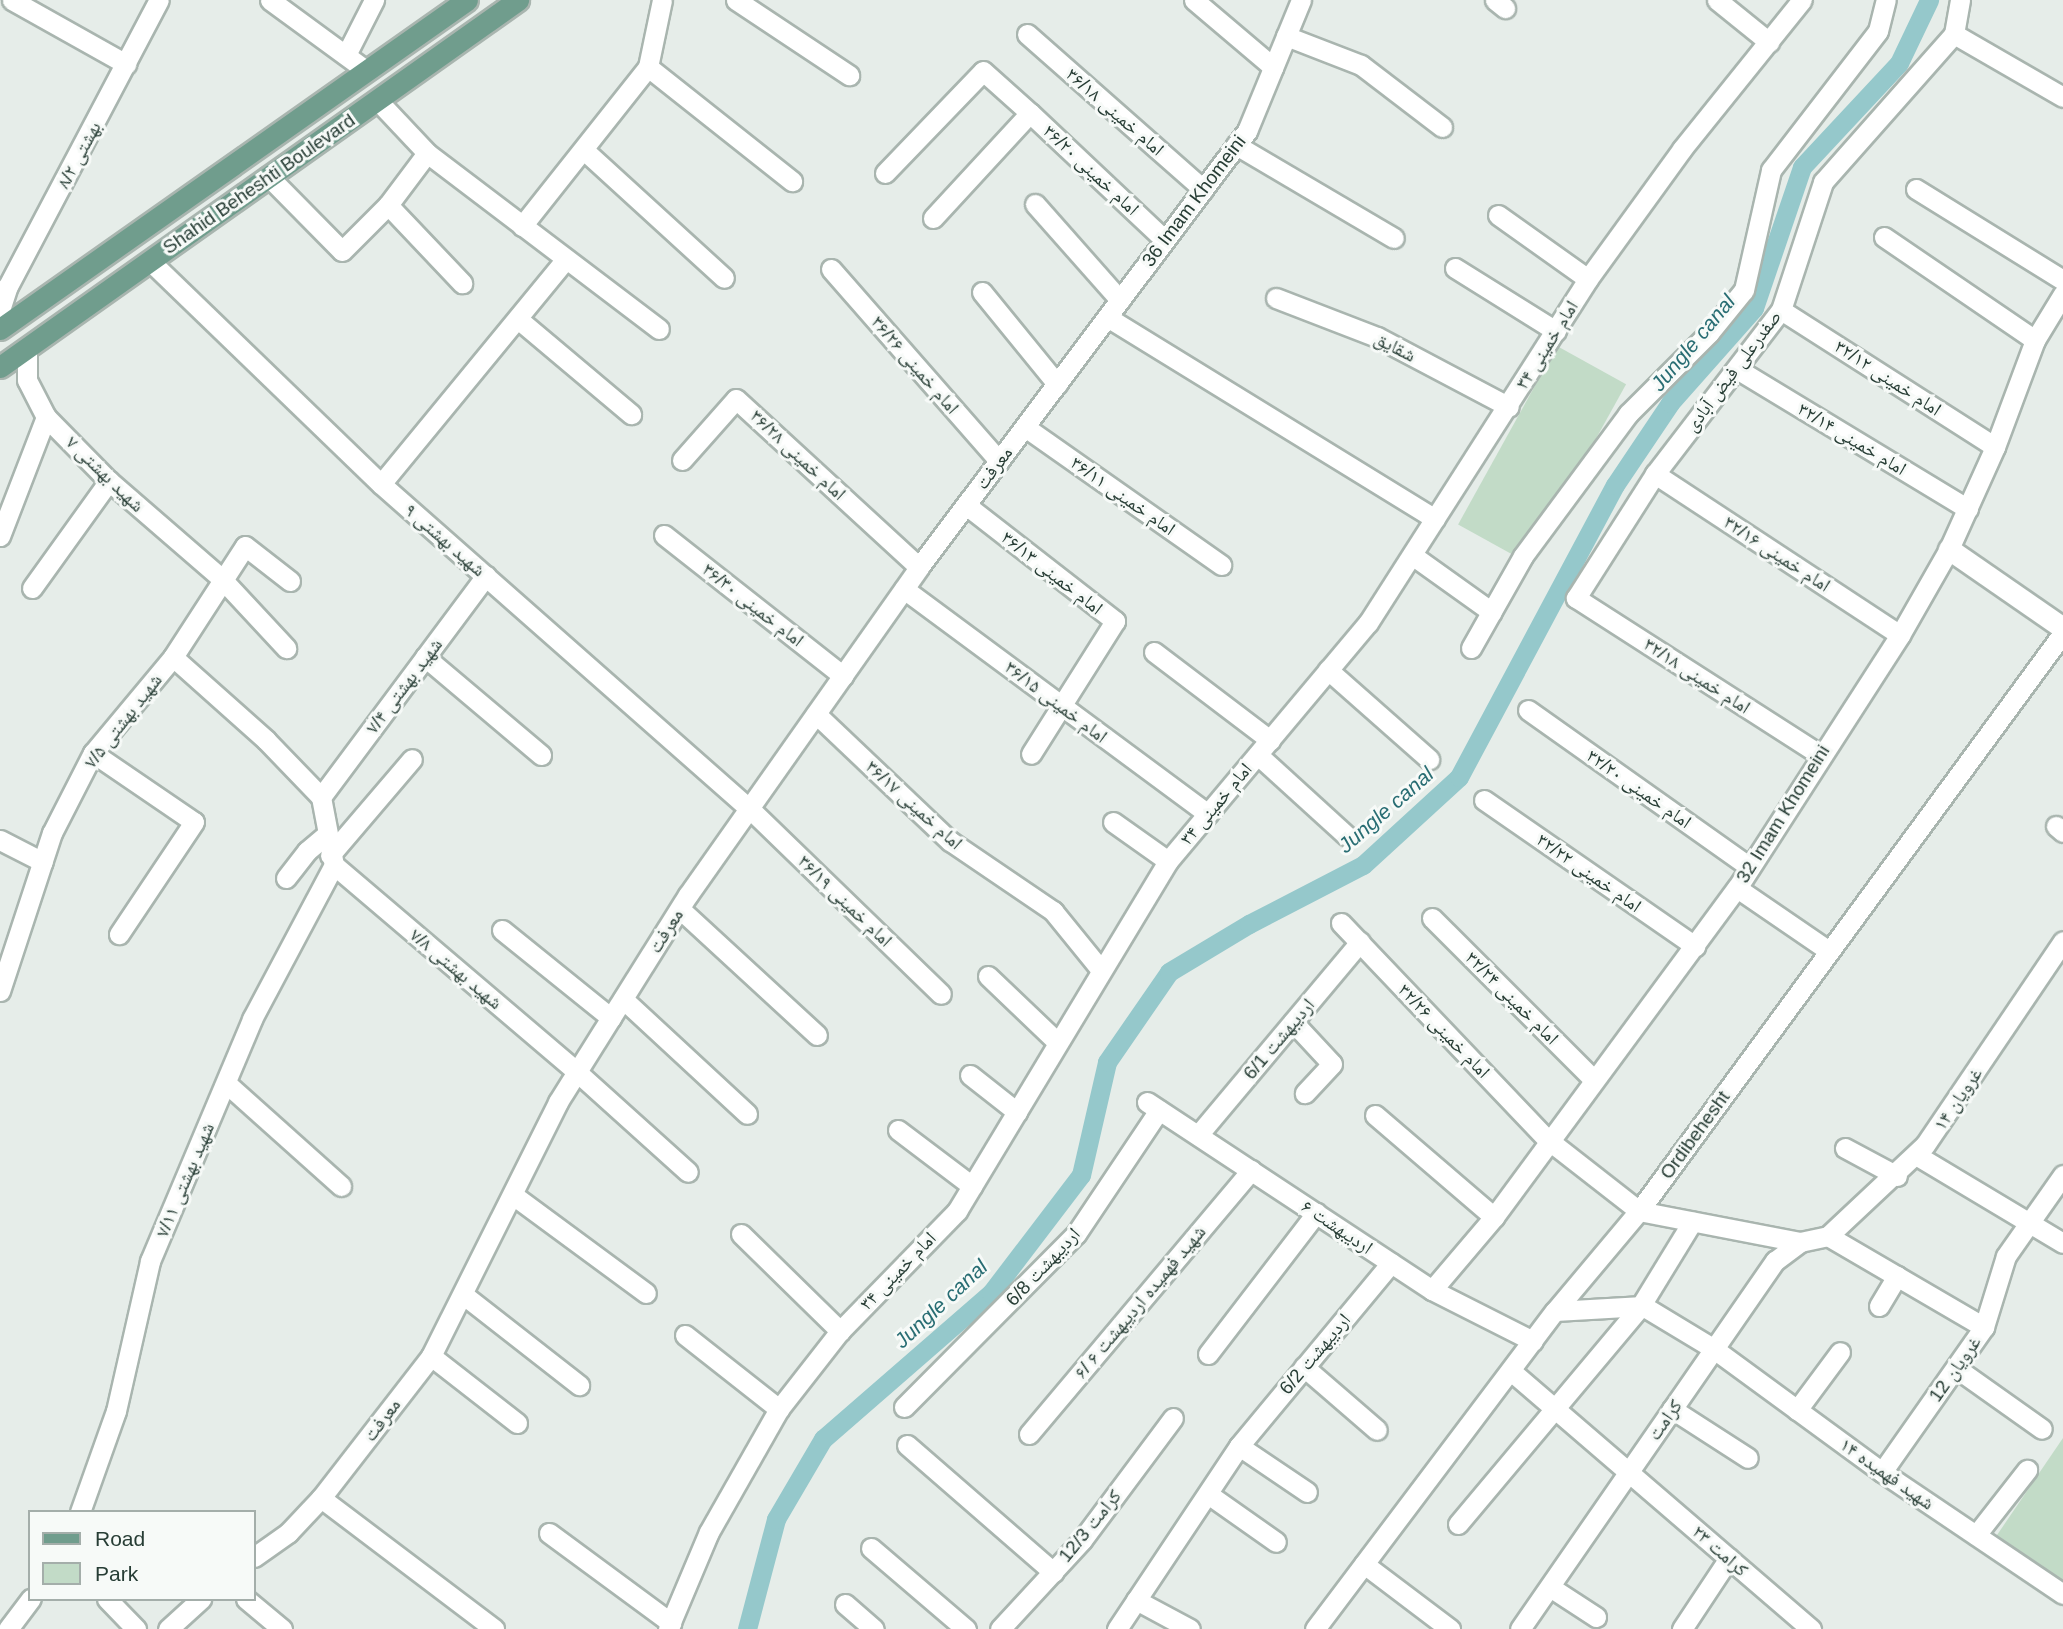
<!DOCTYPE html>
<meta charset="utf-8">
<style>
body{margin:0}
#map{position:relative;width:2063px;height:1629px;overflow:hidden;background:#e6ede9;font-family:Arial,"Noto Naskh Arabic",sans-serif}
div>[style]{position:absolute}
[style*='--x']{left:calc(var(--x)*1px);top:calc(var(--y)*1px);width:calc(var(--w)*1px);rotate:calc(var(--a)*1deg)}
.green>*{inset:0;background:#c2dbc7;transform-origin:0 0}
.canal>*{height:19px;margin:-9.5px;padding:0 9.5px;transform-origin:9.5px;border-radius:9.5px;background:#95c8cb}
.roads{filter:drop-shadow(2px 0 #a9b5af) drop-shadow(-2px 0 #a9b5af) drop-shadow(0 2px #a9b5af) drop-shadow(0 -2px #a9b5af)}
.street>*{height:19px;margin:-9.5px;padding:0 9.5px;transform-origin:9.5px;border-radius:9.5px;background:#fff}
.secondary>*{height:21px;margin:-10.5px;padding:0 10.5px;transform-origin:10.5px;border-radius:10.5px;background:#fff}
.primary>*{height:21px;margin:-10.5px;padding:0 10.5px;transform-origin:10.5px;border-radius:10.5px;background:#709d8d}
span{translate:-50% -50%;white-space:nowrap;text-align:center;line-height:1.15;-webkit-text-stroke:6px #f7faf8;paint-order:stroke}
.street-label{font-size:19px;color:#273d35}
.water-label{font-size:21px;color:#286d73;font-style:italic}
.legend{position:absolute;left:28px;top:1510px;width:228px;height:91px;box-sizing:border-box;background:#f7faf8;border:2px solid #a4aeaa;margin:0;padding:9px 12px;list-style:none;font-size:21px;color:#273d35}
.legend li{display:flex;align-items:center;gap:14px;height:35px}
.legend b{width:35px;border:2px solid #a4aeaa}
</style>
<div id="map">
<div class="green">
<i style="left:1557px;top:346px;width:79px;height:204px;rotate:29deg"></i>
<i style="clip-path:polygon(2063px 1438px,2063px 1582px,1995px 1538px)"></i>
</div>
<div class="canal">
<i style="--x:747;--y:1629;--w:114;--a:-75.2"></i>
<i style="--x:776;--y:1519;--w:93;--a:-59.6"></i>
<i style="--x:823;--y:1439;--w:223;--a:-41"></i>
<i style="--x:991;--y:1293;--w:148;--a:-52.7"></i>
<i style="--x:1081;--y:1175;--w:116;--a:-77"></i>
<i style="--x:1107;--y:1062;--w:109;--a:-55.4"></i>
<i style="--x:1169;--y:972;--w:93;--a:-31"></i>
<i style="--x:1249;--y:924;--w:128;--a:-27.4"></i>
<i style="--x:1363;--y:865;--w:130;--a:-42.5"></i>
<i style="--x:1459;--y:777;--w:331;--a:-61.9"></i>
<i style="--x:1615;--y:485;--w:99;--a:-56.1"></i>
<i style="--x:1670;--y:403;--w:127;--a:-48.5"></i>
<i style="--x:1754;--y:308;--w:149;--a:-71.2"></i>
<i style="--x:1802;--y:167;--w:142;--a:-47"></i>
<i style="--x:1899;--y:63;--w:70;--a:-64.5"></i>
</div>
<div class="roads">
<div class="street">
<i style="--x:12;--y:0;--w:131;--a:29.3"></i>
<i style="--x:270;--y:0;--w:120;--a:36.2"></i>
<i style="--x:736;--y:0;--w:136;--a:33.6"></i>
<i style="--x:1194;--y:0;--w:104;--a:40.3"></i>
<i style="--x:1495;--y:0;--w:13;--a:39"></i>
<i style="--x:1717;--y:0;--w:67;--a:38.9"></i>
<i style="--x:1027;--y:34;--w:235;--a:41.4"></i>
<i style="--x:1954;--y:34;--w:126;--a:30"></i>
<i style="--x:1286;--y:36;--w:80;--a:21.1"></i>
<i style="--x:1361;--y:65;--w:102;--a:37.4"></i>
<i style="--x:346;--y:55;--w:62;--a:-63"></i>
<i style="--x:648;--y:67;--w:184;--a:38.4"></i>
<i style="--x:378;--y:101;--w:71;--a:46.7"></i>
<i style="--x:427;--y:153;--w:291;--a:37.2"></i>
<i style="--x:1236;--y:145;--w:183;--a:30.5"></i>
<i style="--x:585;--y:151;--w:188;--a:42.4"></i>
<i style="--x:885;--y:173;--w:141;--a:-46.1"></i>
<i style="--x:983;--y:71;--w:63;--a:41.8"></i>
<i style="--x:268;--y:176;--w:105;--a:45.4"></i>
<i style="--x:342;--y:251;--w:65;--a:-45"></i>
<i style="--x:388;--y:205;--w:65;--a:-53.1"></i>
<i style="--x:1916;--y:189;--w:173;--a:31.8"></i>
<i style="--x:1035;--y:204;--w:128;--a:48.5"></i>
<i style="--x:388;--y:205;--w:108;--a:46.5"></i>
<i style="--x:1498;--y:215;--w:110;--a:35.4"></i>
<i style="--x:933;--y:218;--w:143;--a:-47.3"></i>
<i style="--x:1030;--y:113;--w:185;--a:43.3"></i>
<i style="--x:522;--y:226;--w:203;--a:-51.6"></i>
<i style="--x:648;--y:67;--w:68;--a:-78.2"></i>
<i style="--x:1884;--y:237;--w:183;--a:34.3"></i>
<i style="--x:150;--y:261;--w:321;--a:44"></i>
<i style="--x:381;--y:484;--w:490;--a:41.4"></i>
<i style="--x:749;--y:808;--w:267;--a:44.1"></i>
<i style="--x:1455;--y:268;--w:119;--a:32"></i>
<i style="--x:831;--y:269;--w:255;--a:48.8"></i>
<i style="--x:982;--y:292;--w:119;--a:50.8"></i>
<i style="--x:1276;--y:298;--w:108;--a:21.1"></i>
<i style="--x:1377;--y:337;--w:149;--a:27.9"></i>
<i style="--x:0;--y:310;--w:25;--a:-72"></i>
<i style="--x:8;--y:286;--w:323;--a:-62.2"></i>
<i style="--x:1781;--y:310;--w:254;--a:32.6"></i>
<i style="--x:1107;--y:317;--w:385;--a:31.6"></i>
<i style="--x:518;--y:319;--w:148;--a:40.1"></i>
<i style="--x:27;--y:348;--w:32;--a:90"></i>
<i style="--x:27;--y:380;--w:42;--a:62.8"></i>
<i style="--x:46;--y:417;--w:90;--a:45.5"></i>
<i style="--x:109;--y:481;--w:148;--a:40.9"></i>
<i style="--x:221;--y:578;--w:96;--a:47.1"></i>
<i style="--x:1737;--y:369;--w:270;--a:31.2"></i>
<i style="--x:1025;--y:427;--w:240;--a:35.1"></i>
<i style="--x:682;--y:460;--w:81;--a:-48.5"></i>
<i style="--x:736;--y:399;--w:248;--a:42.6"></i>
<i style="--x:1655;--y:474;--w:293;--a:33.3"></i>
<i style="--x:381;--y:484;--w:290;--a:-50.6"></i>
<i style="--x:966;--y:505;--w:189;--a:37.9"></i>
<i style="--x:1115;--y:621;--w:157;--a:122.3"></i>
<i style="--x:664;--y:535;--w:228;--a:38.2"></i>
<i style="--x:0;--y:536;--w:128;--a:-68.9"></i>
<i style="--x:1412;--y:555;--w:98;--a:35.5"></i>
<i style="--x:32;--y:588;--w:132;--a:-54.3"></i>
<i style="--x:904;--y:589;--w:378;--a:36.5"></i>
<i style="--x:1471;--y:648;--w:106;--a:-60.5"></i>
<i style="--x:1523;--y:556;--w:177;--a:-53.5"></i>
<i style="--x:1628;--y:414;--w:115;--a:-45"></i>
<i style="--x:1709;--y:333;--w:55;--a:-50.9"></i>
<i style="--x:1744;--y:290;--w:123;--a:-77.3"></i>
<i style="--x:1771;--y:170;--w:175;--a:-52.4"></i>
<i style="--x:1878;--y:31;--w:32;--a:-76"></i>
<i style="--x:1154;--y:652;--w:146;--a:37.2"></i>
<i style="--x:173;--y:657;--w:125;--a:41.7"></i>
<i style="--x:266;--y:740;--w:79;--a:46"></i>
<i style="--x:321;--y:797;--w:69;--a:79.2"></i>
<i style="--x:334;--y:865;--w:319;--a:40.4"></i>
<i style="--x:577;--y:1072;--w:149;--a:42"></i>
<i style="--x:425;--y:657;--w:152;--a:40.2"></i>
<i style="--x:1328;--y:670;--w:135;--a:41.4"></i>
<i style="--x:1528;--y:710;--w:272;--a:35.3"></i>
<i style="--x:816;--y:714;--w:185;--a:43.5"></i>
<i style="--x:950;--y:841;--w:125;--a:34.2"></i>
<i style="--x:1053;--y:911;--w:76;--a:50.9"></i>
<i style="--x:93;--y:753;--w:122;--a:34.3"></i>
<i style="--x:194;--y:822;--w:135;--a:123.8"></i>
<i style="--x:1819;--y:754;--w:289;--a:-147.3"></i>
<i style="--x:1576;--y:598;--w:147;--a:-57.5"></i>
<i style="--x:1655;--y:474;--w:207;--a:-52.5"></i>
<i style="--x:1781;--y:310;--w:135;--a:-71.8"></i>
<i style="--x:1823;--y:182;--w:198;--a:-48.5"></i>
<i style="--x:1954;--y:34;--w:35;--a:-80"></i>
<i style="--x:1258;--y:755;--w:120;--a:42.3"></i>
<i style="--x:321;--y:797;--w:276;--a:-53.3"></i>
<i style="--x:1484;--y:800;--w:257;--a:34.7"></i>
<i style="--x:1113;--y:822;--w:67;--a:35.3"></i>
<i style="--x:2056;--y:826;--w:9;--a:41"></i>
<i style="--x:0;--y:840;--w:48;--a:27.1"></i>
<i style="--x:330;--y:855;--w:126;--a:-49.5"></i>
<i style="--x:286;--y:878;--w:34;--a:-52"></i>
<i style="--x:307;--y:851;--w:26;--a:-40"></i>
<i style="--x:1737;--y:888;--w:112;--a:34.4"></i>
<i style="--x:680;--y:909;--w:186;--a:42.6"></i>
<i style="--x:1432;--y:918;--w:226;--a:45"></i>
<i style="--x:1341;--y:923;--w:298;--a:46.4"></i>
<i style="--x:1547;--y:1139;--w:117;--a:38"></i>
<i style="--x:1639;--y:1211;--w:164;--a:10.9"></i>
<i style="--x:502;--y:930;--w:140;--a:38.9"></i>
<i style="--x:988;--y:976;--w:94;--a:43.7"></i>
<i style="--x:0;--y:991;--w:166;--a:-71.8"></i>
<i style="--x:52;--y:833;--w:90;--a:-62.9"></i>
<i style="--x:93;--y:753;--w:125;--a:-50.2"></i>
<i style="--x:173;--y:657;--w:132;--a:-57"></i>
<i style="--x:245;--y:546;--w:57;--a:37.9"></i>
<i style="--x:623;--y:999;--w:169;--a:42.8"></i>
<i style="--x:1293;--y:1022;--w:57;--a:47.1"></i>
<i style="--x:1332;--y:1064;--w:40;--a:133"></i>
<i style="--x:970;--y:1075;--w:60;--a:38.2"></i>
<i style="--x:227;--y:1084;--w:153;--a:41.8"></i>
<i style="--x:1147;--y:1102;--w:341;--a:33.4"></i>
<i style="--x:1432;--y:1290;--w:113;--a:26.8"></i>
<i style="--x:1375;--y:1115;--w:157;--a:40.6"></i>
<i style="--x:898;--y:1130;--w:93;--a:37.1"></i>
<i style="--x:1198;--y:1135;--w:252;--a:-50"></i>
<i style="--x:1845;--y:1148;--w:59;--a:28.3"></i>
<i style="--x:1916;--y:1155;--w:171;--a:30.9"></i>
<i style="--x:513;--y:1195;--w:165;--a:36.4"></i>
<i style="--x:741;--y:1234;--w:139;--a:44.4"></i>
<i style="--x:1828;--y:1236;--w:181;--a:30.3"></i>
<i style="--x:1432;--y:1290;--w:96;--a:-49.7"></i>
<i style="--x:1494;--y:1217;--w:409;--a:-53.6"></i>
<i style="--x:1737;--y:888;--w:301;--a:-57.2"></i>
<i style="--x:1900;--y:635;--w:99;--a:-60.3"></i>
<i style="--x:1949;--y:549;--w:112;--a:-65.7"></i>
<i style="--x:1995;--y:447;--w:114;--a:-69.5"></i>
<i style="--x:2035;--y:340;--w:54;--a:-58.7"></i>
<i style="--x:465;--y:1296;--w:145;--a:38"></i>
<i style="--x:1879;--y:1306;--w:35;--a:-59"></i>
<i style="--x:1555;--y:1311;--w:88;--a:-3.3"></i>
<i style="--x:1643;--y:1306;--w:83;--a:31.2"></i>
<i style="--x:1714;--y:1349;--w:208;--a:36.2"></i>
<i style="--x:1882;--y:1472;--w:218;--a:34"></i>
<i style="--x:685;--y:1335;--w:120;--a:38.2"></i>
<i style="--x:1208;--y:1354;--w:178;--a:-52.5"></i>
<i style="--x:431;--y:1356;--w:109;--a:37.9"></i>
<i style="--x:1304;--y:1367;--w:96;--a:40.8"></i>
<i style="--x:1956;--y:1368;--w:105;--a:35.3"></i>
<i style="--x:1511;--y:1371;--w:396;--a:40.7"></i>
<i style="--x:904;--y:1407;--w:244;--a:-45.2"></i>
<i style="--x:1076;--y:1234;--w:149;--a:-56.2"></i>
<i style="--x:1672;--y:1409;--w:90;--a:32.8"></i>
<i style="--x:1797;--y:1410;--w:72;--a:-53.4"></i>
<i style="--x:1029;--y:1434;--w:345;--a:-49.9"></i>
<i style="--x:907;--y:1445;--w:194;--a:41"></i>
<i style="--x:1239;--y:1446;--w:82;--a:34.1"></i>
<i style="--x:1882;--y:1472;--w:177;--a:-54.9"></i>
<i style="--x:1984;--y:1327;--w:74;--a:-72.8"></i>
<i style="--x:2006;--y:1256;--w:99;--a:-54.9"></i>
<i style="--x:1208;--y:1494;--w:83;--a:35.2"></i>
<i style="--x:321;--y:1498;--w:217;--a:37.1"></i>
<i style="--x:80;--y:1512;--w:107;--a:-70.4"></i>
<i style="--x:116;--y:1411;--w:154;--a:-77.2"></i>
<i style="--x:150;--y:1261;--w:263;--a:-67.1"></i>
<i style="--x:252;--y:1019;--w:174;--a:-62"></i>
<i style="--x:1458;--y:1524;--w:283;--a:-50"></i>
<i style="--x:1640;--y:1307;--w:100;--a:-58.5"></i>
<i style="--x:549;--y:1533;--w:152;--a:36.4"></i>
<i style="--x:1976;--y:1535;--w:83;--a:-51.9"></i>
<i style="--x:871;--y:1548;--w:125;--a:40.5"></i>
<i style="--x:254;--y:1557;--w:42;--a:-35.2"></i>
<i style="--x:288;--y:1533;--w:48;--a:-46.7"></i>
<i style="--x:321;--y:1498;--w:180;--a:-52.2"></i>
<i style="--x:431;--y:1356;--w:284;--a:-63.4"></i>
<i style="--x:558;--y:1102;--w:244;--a:-57.9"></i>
<i style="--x:688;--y:895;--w:401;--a:-54.8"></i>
<i style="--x:919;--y:567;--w:546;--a:-53.05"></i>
<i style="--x:1247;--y:131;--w:142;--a:-67.6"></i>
<i style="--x:1364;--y:1564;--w:108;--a:37.1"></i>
<i style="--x:1550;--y:1587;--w:55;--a:33.1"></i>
<i style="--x:107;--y:1599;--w:42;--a:46"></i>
<i style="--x:246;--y:1599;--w:47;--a:39.8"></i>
<i style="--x:1136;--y:1600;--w:61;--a:28.2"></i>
<i style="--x:845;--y:1604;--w:38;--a:41"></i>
<i style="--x:8;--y:1629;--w:38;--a:-53"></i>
<i style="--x:168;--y:1629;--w:45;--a:-42.3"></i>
<i style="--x:668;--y:1629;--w:105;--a:-67.1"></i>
<i style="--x:709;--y:1532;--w:142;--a:-60.4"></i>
<i style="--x:779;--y:1409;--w:99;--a:-52"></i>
<i style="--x:840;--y:1331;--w:168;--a:-45.7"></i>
<i style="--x:957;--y:1211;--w:409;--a:-58.9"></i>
<i style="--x:1168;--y:861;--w:311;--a:-50"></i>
<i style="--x:1368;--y:623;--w:408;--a:-57.4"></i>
<i style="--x:1588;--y:279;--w:160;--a:-54.1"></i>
<i style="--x:1682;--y:149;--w:191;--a:-51.2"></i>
<i style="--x:1000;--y:1629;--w:121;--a:-47.3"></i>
<i style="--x:1082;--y:1540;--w:152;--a:-53.3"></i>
<i style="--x:1117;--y:1629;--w:220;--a:-56.3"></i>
<i style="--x:1239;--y:1446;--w:238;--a:-50.3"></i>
<i style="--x:1315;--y:1629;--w:398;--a:-53"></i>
<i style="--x:1555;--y:1311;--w:131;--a:-50"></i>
<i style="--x:1639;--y:1211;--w:717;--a:-53.74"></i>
<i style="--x:1520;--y:1629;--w:448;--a:-55.3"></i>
<i style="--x:1775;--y:1261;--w:31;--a:-37"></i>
<i style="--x:1800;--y:1242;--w:29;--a:-12"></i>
<i style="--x:1828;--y:1236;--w:133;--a:-43.2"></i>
<i style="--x:1925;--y:1145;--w:246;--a:-55.9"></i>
<i style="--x:1682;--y:1629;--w:85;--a:-56.5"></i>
</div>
<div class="secondary">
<i style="--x:1949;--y:549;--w:139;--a:34.7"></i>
</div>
<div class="primary">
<i style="--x:0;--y:329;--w:571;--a:-35.16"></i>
<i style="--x:0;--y:367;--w:635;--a:-35.32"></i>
</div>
</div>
<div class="street-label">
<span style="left:1115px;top:112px;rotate:41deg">امام خمینی ۳۶/۱۸</span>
<span style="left:79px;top:155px;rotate:-62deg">بهشتی ۸/۲</span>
<span style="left:1091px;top:170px;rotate:43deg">امام خمینی ۳۶/۲۰</span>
<span style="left:259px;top:184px;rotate:-35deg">Shahid Beheshti Boulevard</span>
<span style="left:1194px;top:201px;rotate:-53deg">36 Imam Khomeini</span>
<span style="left:1547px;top:345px;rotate:-58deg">امام خمینی ۳۴</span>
<span style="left:1395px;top:347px;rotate:27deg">شقایق</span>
<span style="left:915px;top:365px;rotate:49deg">امام خمینی ۳۶/۲۶</span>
<span style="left:1733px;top:371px;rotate:-53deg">صفدرعلی فیض آبادی</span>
<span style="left:1888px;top:378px;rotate:33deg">امام خمینی ۳۲/۱۲</span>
<span style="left:1852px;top:439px;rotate:31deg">امام خمینی ۳۲/۱۴</span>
<span style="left:798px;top:455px;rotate:43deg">امام خمینی ۳۶/۲۸</span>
<span style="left:994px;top:468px;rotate:-53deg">معرفت</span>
<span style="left:105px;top:474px;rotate:44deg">شهید بهشتی ۷</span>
<span style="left:1123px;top:496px;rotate:35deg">امام خمینی ۳۶/۱۱</span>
<span style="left:445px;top:540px;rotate:41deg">شهید بهشتی ۹</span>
<span style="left:1777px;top:554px;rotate:33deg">امام خمینی ۳۲/۱۶</span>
<span style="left:1052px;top:573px;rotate:38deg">امام خمینی ۳۶/۱۳</span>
<span style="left:753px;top:605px;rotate:38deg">امام خمینی ۳۶/۳۰</span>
<span style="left:1697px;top:676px;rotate:33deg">امام خمینی ۳۲/۱۸</span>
<span style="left:404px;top:686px;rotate:-53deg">شهید بهشتی ۷/۴</span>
<span style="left:1056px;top:702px;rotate:37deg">امام خمینی ۳۶/۱۵</span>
<span style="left:123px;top:721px;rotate:-52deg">شهید بهشتی ۷/۵</span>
<span style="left:1639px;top:789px;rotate:35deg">امام خمینی ۳۲/۲۰</span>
<span style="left:1216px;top:804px;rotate:-50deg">امام خمینی ۳۴</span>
<span style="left:914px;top:805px;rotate:42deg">امام خمینی ۳۶/۱۷</span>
<span style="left:1783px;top:814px;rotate:-58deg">32 Imam Khomeini</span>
<span style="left:1589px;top:873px;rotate:35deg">امام خمینی ۳۲/۲۲</span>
<span style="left:845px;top:901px;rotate:44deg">امام خمینی ۳۶/۱۹</span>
<span style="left:666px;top:931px;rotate:-58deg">معرفت</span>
<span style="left:456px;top:969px;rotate:40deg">شهید بهشتی ۷/۸</span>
<span style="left:1512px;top:998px;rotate:45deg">امام خمینی ۳۲/۲۴</span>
<span style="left:1444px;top:1031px;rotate:46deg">امام خمینی ۳۲/۲۶</span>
<span style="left:1279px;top:1039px;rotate:-50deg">اردیبهشت 6/1</span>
<span style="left:1958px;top:1099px;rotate:-56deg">غرویان ۱۴</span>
<span style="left:1695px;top:1135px;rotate:-54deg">Ordibehesht</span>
<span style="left:185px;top:1180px;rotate:-67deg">شهید بهشتی ۷/۱۱</span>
<span style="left:1337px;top:1227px;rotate:34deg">اردیبهشت ۶</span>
<span style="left:1043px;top:1267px;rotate:-47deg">اردیبهشت 6/8</span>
<span style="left:898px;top:1271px;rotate:-46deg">امام خمینی ۳۴</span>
<span style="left:1140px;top:1302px;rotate:-50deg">شهید فهمیده اردیبهشت ۶ /۶</span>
<span style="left:1315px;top:1354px;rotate:-50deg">اردیبهشت 6/2</span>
<span style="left:1955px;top:1369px;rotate:-55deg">غرویان 12</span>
<span style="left:382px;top:1420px;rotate:-53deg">معرفت</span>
<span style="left:1665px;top:1420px;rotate:-55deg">کرامت</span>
<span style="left:1887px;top:1474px;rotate:35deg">شهید فهمیده ۱۴</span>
<span style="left:1090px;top:1526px;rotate:-51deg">کرامت 12/3</span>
<span style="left:1720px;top:1551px;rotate:41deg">کرامت ۲۳</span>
</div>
<div class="water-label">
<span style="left:1693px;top:343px;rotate:-50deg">Jungle canal</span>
<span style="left:1386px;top:810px;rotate:-41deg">Jungle canal</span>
<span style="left:941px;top:1304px;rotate:-43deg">Jungle canal</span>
</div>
<ul class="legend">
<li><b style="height:9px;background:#709d8d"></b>Road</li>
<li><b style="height:19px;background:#c2dbc7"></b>Park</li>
</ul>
</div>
